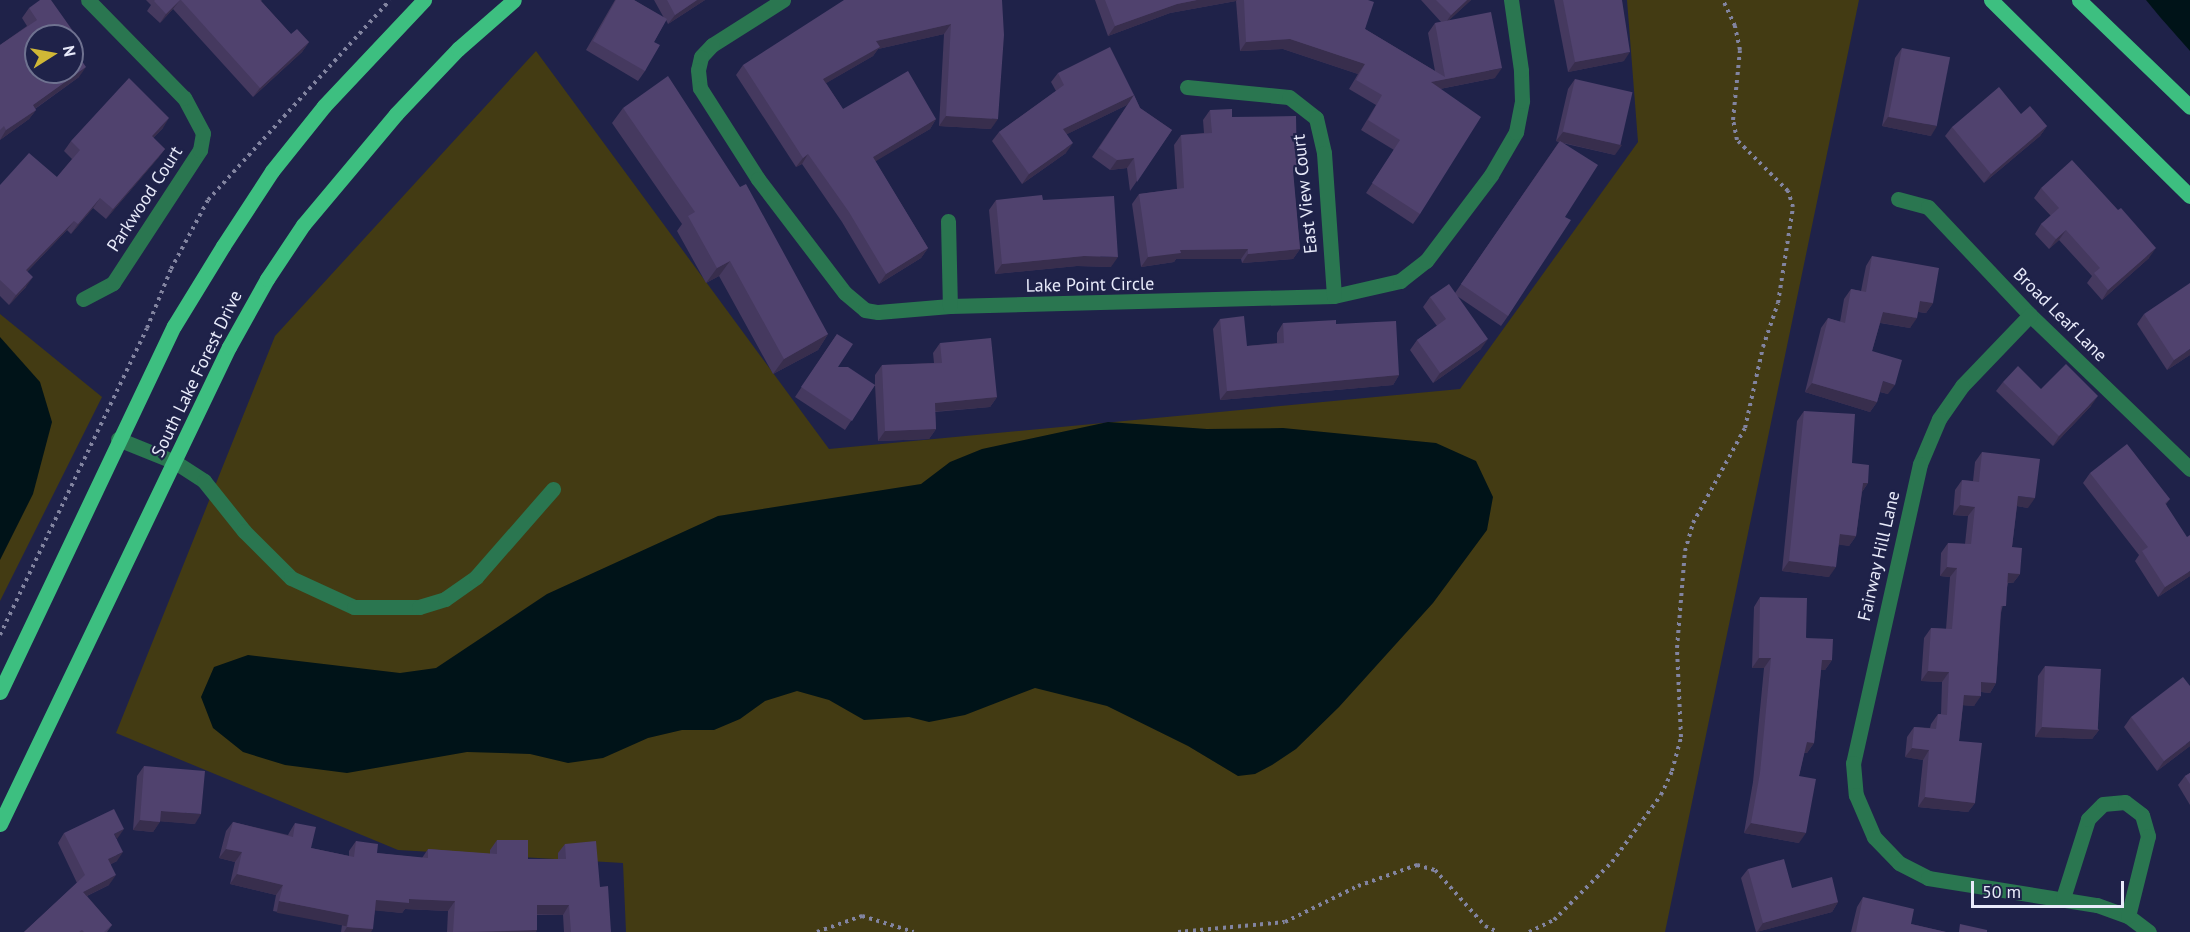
<!DOCTYPE html>
<style>
body{margin:0}
#map{position:relative;width:2190px;height:932px;overflow:hidden;background:#1f2249;font-family:"PT Sans",sans-serif}
div>[style]{position:absolute}
[style*='--x']{left:calc(var(--x)*1px);top:calc(var(--y)*1px);width:calc(var(--w)*1px);rotate:calc(var(--a)*1deg)}
.green>*{inset:0;background:#433b13}
.water>*{inset:0;background:#001318}
.path>*{height:4px;margin-top:-2px;transform-origin:0;background:repeating-linear-gradient(90deg,#8284a0 0 3px,transparent 0 7.5px)}
.minor>*{height:15px;margin:-7.5px;padding:0 7.5px;transform-origin:7.5px;border-radius:7.5px;background:#2a7650}
.major>*{height:15px;margin:-7.5px;padding:0 7.5px;transform-origin:7.5px;border-radius:7.5px;background:#3dbf80}
.wall>*{inset:0;background:#45395f}
.shaded-wall>*{inset:0;background:#382e4d;transform-origin:0 0}
.building>*{inset:0;background:#50426e;transform-origin:0 0}
span{translate:-50% -50%;white-space:nowrap;text-align:center;line-height:1.15;-webkit-text-stroke:4.5px #1f2249;paint-order:stroke}
.street-label{font-size:18px;color:#e8eafa}
.north{position:absolute;left:24px;top:24px;width:60px;height:60px;box-sizing:border-box;background:#1f2249;border:2px solid #6f7290;border-radius:50%;rotate:79deg;font-size:16px;font-weight:700;line-height:24px;text-align:center;color:#e8eafa}
.north::after{content:'';display:block;margin:auto;width:21px;height:27px;background:#d0b736;clip-path:polygon(50% 0,100% 100%,50% 72%,0 100%)}
.scale{position:absolute;left:1971px;top:881px;width:153px;height:27px;box-sizing:border-box;border:3px solid #e8eafa;border-top:0;padding-left:8px;font-size:18px;line-height:21px;white-space:nowrap;color:#e8eafa;-webkit-text-stroke:4px #1f2249;paint-order:stroke}
</style>
<div id="map">
<div class="green">
<i style="clip-path:polygon(1627px 0,1859px 0,1665px 932px,626px 932px,623px 863px,398px 850px,116px 733px,275px 336px,536px 51px,829px 449px,1460px 389px,1638px 142px)"></i>
<i style="clip-path:polygon(0 314px,102px 397px,0 601px)"></i>
</div>
<div class="water">
<i style="clip-path:polygon(2146px 0,2190px 0,2190px 51px,2160px 17px)"></i>
<i style="clip-path:polygon(0 337px,40px 382px,52px 422px,33px 494px,0 560px)"></i>
<i style="clip-path:polygon(1108px 422px,1207px 429px,1283px 428px,1436px 443px,1476px 461px,1493px 497px,1487px 530px,1433px 603px,1339px 707px,1296px 749px,1272px 765px,1255px 774px,1238px 776px,1188px 746px,1107px 706px,1035px 688px,965px 715px,929px 722px,909px 717px,864px 720px,829px 700px,797px 691px,765px 701px,740px 719px,714px 730px,682px 730px,648px 738px,603px 758px,568px 763px,530px 754px,467px 752px,347px 773px,285px 765px,243px 752px,213px 728px,201px 697px,214px 667px,248px 655px,400px 673px,436px 668px,547px 594px,718px 516px,921px 484px,950px 462px,982px 449px)"></i>
</div>
<div class="path">
<i style="--x:0;--y:635;--w:340;--a:-64.4"></i>
<i style="--x:147;--y:328;--w:64;--a:-67.9"></i>
<i style="--x:171;--y:269;--w:78;--a:-61.8"></i>
<i style="--x:208;--y:200;--w:270;--a:-47.7"></i>
<i style="--x:817;--y:932;--w:48;--a:-19.6"></i>
<i style="--x:862;--y:916;--w:54;--a:17.1"></i>
<i style="--x:1178;--y:932;--w:107;--a:-5.3"></i>
<i style="--x:1285;--y:922;--w:81;--a:-26.3"></i>
<i style="--x:1358;--y:886;--w:63;--a:-19.6"></i>
<i style="--x:1417;--y:865;--w:19;--a:16"></i>
<i style="--x:1435;--y:870;--w:75;--a:48.2"></i>
<i style="--x:1485;--y:926;--w:14;--a:25"></i>
<i style="--x:1529;--y:932;--w:28;--a:-26"></i>
<i style="--x:1554;--y:920;--w:82;--a:-45"></i>
<i style="--x:1612;--y:862;--w:83;--a:-53.8"></i>
<i style="--x:1661;--y:795;--w:26;--a:-65"></i>
<i style="--x:1672;--y:771;--w:35;--a:-75"></i>
<i style="--x:1681;--y:737;--w:89;--a:-92.6"></i>
<i style="--x:1677;--y:648;--w:97;--a:-85.3"></i>
<i style="--x:1685;--y:551;--w:29;--a:-74"></i>
<i style="--x:1693;--y:523;--w:108;--a:-61.3"></i>
<i style="--x:1745;--y:428;--w:83;--a:-77.5"></i>
<i style="--x:1763;--y:347;--w:46;--a:-71.2"></i>
<i style="--x:1778;--y:303;--w:97;--a:-81.1"></i>
<i style="--x:1793;--y:207;--w:17;--a:-107"></i>
<i style="--x:1788;--y:191;--w:72;--a:-135"></i>
<i style="--x:1737;--y:140;--w:20;--a:-101"></i>
<i style="--x:1733;--y:120;--w:70;--a:-84.3"></i>
<i style="--x:1740;--y:50;--w:25;--a:-102"></i>
<i style="--x:1735;--y:26;--w:29;--a:-115"></i>
</div>
<div class="minor">
<i style="--x:783;--y:0;--w:84;--a:147.6"></i>
<i style="--x:712;--y:45;--w:16;--a:133"></i>
<i style="--x:701;--y:57;--w:13;--a:103"></i>
<i style="--x:698;--y:70;--w:18;--a:84"></i>
<i style="--x:700;--y:88;--w:108;--a:57.5"></i>
<i style="--x:758;--y:179;--w:143;--a:52.7"></i>
<i style="--x:845;--y:293;--w:26;--a:40"></i>
<i style="--x:865;--y:310;--w:13;--a:9"></i>
<i style="--x:878;--y:312;--w:72;--a:-4.8"></i>
<i style="--x:950;--y:306;--w:384;--a:-1.5"></i>
<i style="--x:1334;--y:296;--w:68;--a:-12.8"></i>
<i style="--x:1400;--y:281;--w:33;--a:-38"></i>
<i style="--x:1426;--y:261;--w:108;--a:-52.9"></i>
<i style="--x:1491;--y:175;--w:50;--a:-59.8"></i>
<i style="--x:1516;--y:132;--w:32;--a:-79"></i>
<i style="--x:1522;--y:101;--w:31;--a:-92"></i>
<i style="--x:1521;--y:70;--w:71;--a:-98.1"></i>
<i style="--x:1187;--y:87;--w:102;--a:5.6"></i>
<i style="--x:1289;--y:97;--w:34;--a:38"></i>
<i style="--x:1316;--y:118;--w:36;--a:77"></i>
<i style="--x:1324;--y:153;--w:143;--a:86"></i>
<i style="--x:1898;--y:199;--w:31;--a:15"></i>
<i style="--x:1928;--y:207;--w:149;--a:46.6"></i>
<i style="--x:2030;--y:315;--w:222;--a:43.9"></i>
<i style="--x:948;--y:221;--w:85;--a:88.7"></i>
<i style="--x:83;--y:299;--w:34;--a:-28"></i>
<i style="--x:113;--y:283;--w:159;--a:-56.8"></i>
<i style="--x:200;--y:150;--w:17;--a:-80"></i>
<i style="--x:203;--y:133;--w:40;--a:-118"></i>
<i style="--x:184;--y:98;--w:137;--a:-134.4"></i>
<i style="--x:2030;--y:315;--w:98;--a:133.8"></i>
<i style="--x:1962;--y:386;--w:40;--a:124.9"></i>
<i style="--x:1939;--y:419;--w:49;--a:112.9"></i>
<i style="--x:1920;--y:464;--w:306;--a:102.6"></i>
<i style="--x:1853;--y:763;--w:32;--a:85"></i>
<i style="--x:1856;--y:795;--w:46;--a:66.8"></i>
<i style="--x:1874;--y:837;--w:36;--a:46"></i>
<i style="--x:1899;--y:863;--w:33;--a:27"></i>
<i style="--x:1928;--y:878;--w:171;--a:9.1"></i>
<i style="--x:2097;--y:905;--w:33;--a:20"></i>
<i style="--x:2128;--y:916;--w:26;--a:37"></i>
<i style="--x:118;--y:439;--w:61;--a:22"></i>
<i style="--x:175;--y:462;--w:35;--a:33"></i>
<i style="--x:204;--y:481;--w:64;--a:51.3"></i>
<i style="--x:244;--y:531;--w:66;--a:45"></i>
<i style="--x:291;--y:578;--w:69;--a:24.7"></i>
<i style="--x:354;--y:607;--w:65;--a:0"></i>
<i style="--x:419;--y:607;--w:27;--a:-17"></i>
<i style="--x:445;--y:599;--w:38;--a:-35"></i>
<i style="--x:476;--y:577;--w:117;--a:-48.8"></i>
<i style="--x:2063;--y:898;--w:83;--a:-72.4"></i>
<i style="--x:2088;--y:819;--w:21;--a:-45"></i>
<i style="--x:2103;--y:804;--w:22;--a:-5"></i>
<i style="--x:2125;--y:802;--w:21;--a:37"></i>
<i style="--x:2142;--y:815;--w:22;--a:74"></i>
<i style="--x:2148;--y:836;--w:82;--a:104"></i>
</div>
<div class="major">
<i style="--x:1991;--y:0;--w:279;--a:44.6"></i>
<i style="--x:2079;--y:0;--w:154;--a:43.9"></i>
<i style="--x:0;--y:692;--w:405;--a:-64.6"></i>
<i style="--x:174;--y:326;--w:94;--a:-58.5"></i>
<i style="--x:223;--y:246;--w:90;--a:-56.8"></i>
<i style="--x:272;--y:171;--w:83;--a:-51.3"></i>
<i style="--x:324;--y:106;--w:146;--a:-46.7"></i>
<i style="--x:0;--y:824;--w:529;--a:-64.36"></i>
<i style="--x:229;--y:347;--w:78;--a:-60.8"></i>
<i style="--x:267;--y:279;--w:65;--a:-56.3"></i>
<i style="--x:303;--y:225;--w:145;--a:-50"></i>
<i style="--x:396;--y:114;--w:90;--a:-46.4"></i>
<i style="--x:458;--y:49;--w:74;--a:-41.2"></i>
</div>
<div class="wall">
<i style="clip-path:polygon(146px 0,262px 0,261px 1px,291px 34px,309px 42px,302px 52px,253px 97px,173px 9px,160px 23px,147px 11px,151px 5px)"></i>
<i style="clip-path:polygon(615px 0,634px 0,664px 18px,654px 0,705px 0,668px 24px,666px 20px,654px 42px,645px 71px,638px 81px,586px 50px)"></i>
<i style="clip-path:polygon(1002px 0,991px 129px,939px 126px,944px 34px,878px 49px,873px 56px,826px 83px,843px 109px,936px 119px,930px 129px,875px 161px,928px 248px,921px 258px,879px 284px,842px 222px,802px 164px,796px 167px,736px 75px,743px 65px)"></i>
<i style="clip-path:polygon(1095px 0,1368px 0,1365px 29px,1435px 71px,1428px 33px,1435px 23px,1441px 22px,1421px 0,1471px 0,1449px 20px,1495px 78px,1440px 89px,1420px 214px,1413px 224px,1366px 193px,1394px 150px,1361px 130px,1376px 105px,1349px 89px,1358px 74px,1283px 49px,1240px 51px,1236px 1px,1170px 13px,1108px 36px)"></i>
<i style="clip-path:polygon(1554px 0,1622px 0,1624px 61px,1568px 72px)"></i>
<i style="clip-path:polygon(29px 8px,74px 49px,79px 77px,35px 109px,36px 110px,29px 119px,0 140px,0 45px,27px 26px,22px 18px)"></i>
<i style="clip-path:polygon(1902px 48px,1931px 136px,1882px 126px,1895px 58px)"></i>
<i style="clip-path:polygon(1058px 73px,1134px 95px,1127px 105px,1067px 134px,1066px 153px,1022px 184px,992px 141px,999px 132px,1056px 91px,1051px 82px)"></i>
<i style="clip-path:polygon(1575px 79px,1615px 155px,1562px 143px,1565px 217px,1508px 316px,1501px 326px,1457px 296px,1481px 349px,1433px 383px,1410px 350px,1417px 340px,1437px 326px,1423px 307px,1430px 297px,1455px 293px,1559px 142px,1556px 141px,1568px 89px)"></i>
<i style="clip-path:polygon(1134px 95px,1140px 108px,1172px 130px,1130px 191px,1127px 168px,1110px 170px,1092px 157px)"></i>
<i style="clip-path:polygon(623px 108px,828px 334px,818px 350px,773px 374px,719px 276px,706px 283px,677px 231px,682px 224px,612px 123px)"></i>
<i style="clip-path:polygon(1210px 110px,1232px 117px,1293px 175px,1300px 249px,1293px 259px,1242px 263px,1241px 259px,1176px 259px,1174px 262px,1141px 267px,1132px 204px,1139px 194px,1177px 189px,1174px 145px,1181px 135px,1204px 133px,1203px 120px)"></i>
<i style="clip-path:polygon(2021px 114px,2047px 126px,2040px 136px,1984px 183px,1945px 136px,1952px 127px)"></i>
<i style="clip-path:polygon(163px 128px,153px 138px,165px 149px,158px 158px,106px 219px,93px 208px,71px 234px,67px 230px,27px 272px,26px 287px,9px 305px,0 296px,0 185px,57px 177px,72px 159px,64px 151px,71px 141px)"></i>
<i style="clip-path:polygon(2041px 188px,2149px 258px,2102px 300px,2087px 283px,2092px 276px,2059px 240px,2049px 249px,2035px 234px,2041px 224px,2051px 216px,2034px 198px)"></i>
<i style="clip-path:polygon(996px 200px,1043px 200px,1111px 267px,1077px 266px,995px 274px,989px 210px)"></i>
<i style="clip-path:polygon(1872px 256px,1933px 303px,1926px 313px,1918px 312px,1910px 328px,1880px 323px,1872px 351px,1888px 394px,1880px 392px,1877px 402px,1870px 412px,1805px 392px,1821px 328px,1828px 318px,1840px 322px,1844px 299px,1851px 289px,1861px 291px,1866px 266px)"></i>
<i style="clip-path:polygon(2144px 314px,2190px 355px,2167px 370px,2137px 324px)"></i>
<i style="clip-path:polygon(1220px 319px,1247px 346px,1277px 343px,1277px 333px,1283px 323px,1336px 324px,1399px 375px,1393px 385px,1220px 400px,1213px 329px)"></i>
<i style="clip-path:polygon(837px 334px,838px 367px,875px 385px,875px 375px,882px 365px,934px 363px,933px 353px,940px 343px,997px 397px,990px 407px,935px 412px,936px 429px,929px 439px,878px 441px,875px 385px,845px 430px,795px 397px)"></i>
<i style="clip-path:polygon(2003px 382px,2041px 389px,2091px 406px,2053px 446px,1996px 391px)"></i>
<i style="clip-path:polygon(1804px 411px,1852px 463px,1868px 483px,1862px 492px,1856px 536px,1849px 546px,1839px 544px,1829px 577px,1782px 571px,1797px 421px)"></i>
<i style="clip-path:polygon(1982px 452px,2028px 508px,2017px 506px,2012px 547px,2020px 574px,2013px 583px,2008px 583px,2001px 613px,1996px 683px,1990px 693px,1981px 692px,1974px 706px,1963px 705px,1959px 741px,1975px 803px,1968px 812px,1918px 807px,1923px 760px,1905px 757px,1907px 737px,1914px 727px,1930px 728px,1931px 724px,1938px 714px,1941px 714px,1942px 682px,1921px 681px,1924px 638px,1931px 628px,1946px 629px,1950px 577px,1940px 576px,1941px 553px,1948px 543px,1965px 544px,1968px 516px,1953px 515px,1955px 490px,1962px 480px,1973px 481px,1975px 462px)"></i>
<i style="clip-path:polygon(2090px 473px,2170px 499px,2166px 504px,2190px 576px,2158px 597px,2135px 561px,2139px 555px,2083px 483px)"></i>
<i style="clip-path:polygon(1760px 597px,1832px 660px,1825px 670px,1821px 670px,1814px 743px,1807px 753px,1804px 753px,1799px 776px,1799px 843px,1744px 833px,1753px 782px,1764px 668px,1752px 668px,1754px 607px)"></i>
<i style="clip-path:polygon(2045px 666px,2099px 730px,2092px 739px,2035px 737px,2038px 676px)"></i>
<i style="clip-path:polygon(2131px 717px,2190px 746px,2157px 771px,2124px 727px)"></i>
<i style="clip-path:polygon(144px 766px,195px 824px,160px 821px,153px 832px,133px 830px,137px 776px)"></i>
<i style="clip-path:polygon(2190px 773px,2190px 805px,2178px 785px,2185px 776px)"></i>
<i style="clip-path:polygon(233px 822px,288px 835px,289px 833px,295px 823px,311px 848px,349px 856px,349px 851px,356px 841px,377px 853px,422px 858px,428px 849px,490px 854px,490px 850px,497px 840px,528px 859px,558px 859px,558px 853px,565px 844px,600px 887px,611px 932px,564px 932px,563px 915px,537px 915px,536px 932px,447px 932px,448px 911px,405px 909px,402px 913px,375px 910px,371px 932px,341px 932px,342px 925px,273px 911px,276px 895px,230px 884px,235px 862px,219px 858px,226px 831px)"></i>
<i style="clip-path:polygon(64px 833px,117px 839px,117px 861px,111px 864px,109px 885px,87px 896px,112px 925px,107px 932px,24px 932px,77px 883px,58px 843px)"></i>
<i style="clip-path:polygon(1748px 869px,1792px 888px,1838px 902px,1832px 912px,1756px 932px,1741px 878px)"></i>
<i style="clip-path:polygon(1863px 897px,1911px 924px,1946px 932px,1851px 932px,1857px 907px)"></i>
</div>
<div class="shaded-wall">
<i style="clip-path:polygon(180px 0,173px 9px,160px 23px,166px 14px)"></i>
<i style="clip-path:polygon(697px 0,705px 0,668px 24px,675px 15px)"></i>
<i style="clip-path:polygon(1197px 0,1237px 0,1236px 1px,1170px 13px,1108px 36px,1115px 26px,1177px 4px)"></i>
<i style="clip-path:polygon(1467px 0,1471px 0,1444px 25px,1451px 15px)"></i>
<i style="clip-path:polygon(951px 24px,944px 34px,878px 49px,873px 56px,816px 89px,823px 79px,876px 41px)"></i>
<i style="clip-path:polygon(1290px 39px,1365px 64px,1358px 74px,1283px 49px,1240px 51px,1246px 42px)"></i>
<i style="clip-path:polygon(309px 42px,302px 52px,253px 97px,260px 88px)"></i>
<i style="clip-path:polygon(1630px 52px,1624px 61px,1568px 72px,1575px 62px)"></i>
<i style="clip-path:polygon(86px 67px,79px 77px,26px 115px,33px 105px)"></i>
<i style="clip-path:polygon(1502px 68px,1495px 78px,1424px 92px,1431px 82px)"></i>
<i style="clip-path:polygon(1134px 95px,1127px 105px,1057px 139px,1063px 129px)"></i>
<i style="clip-path:polygon(36px 110px,29px 119px,0 140px,6px 130px)"></i>
<i style="clip-path:polygon(946px 116px,998px 119px,991px 129px,939px 126px)"></i>
<i style="clip-path:polygon(1888px 117px,1937px 126px,1931px 136px,1882px 126px)"></i>
<i style="clip-path:polygon(169px 118px,163px 128px,145px 146px,152px 136px)"></i>
<i style="clip-path:polygon(936px 119px,930px 129px,866px 167px,873px 157px)"></i>
<i style="clip-path:polygon(2047px 126px,2040px 136px,1984px 183px,1991px 174px)"></i>
<i style="clip-path:polygon(1563px 132px,1622px 145px,1615px 155px,1556px 141px)"></i>
<i style="clip-path:polygon(1073px 143px,1066px 153px,1022px 184px,1029px 174px)"></i>
<i style="clip-path:polygon(165px 149px,158px 158px,106px 219px,113px 209px)"></i>
<i style="clip-path:polygon(808px 154px,802px 164px,796px 167px,803px 158px)"></i>
<i style="clip-path:polygon(1134px 158px,1127px 168px,1110px 170px,1117px 160px)"></i>
<i style="clip-path:polygon(100px 198px,93px 208px,71px 234px,78px 224px)"></i>
<i style="clip-path:polygon(74px 221px,67px 230px,19px 280px,26px 270px)"></i>
<i style="clip-path:polygon(2066px 230px,2059px 240px,2049px 249px,2056px 239px)"></i>
<i style="clip-path:polygon(928px 248px,921px 258px,879px 284px,886px 274px)"></i>
<i style="clip-path:polygon(2156px 248px,2149px 258px,2102px 300px,2108px 290px)"></i>
<i style="clip-path:polygon(1248px 249px,1241px 259px,1176px 259px,1174px 262px,1141px 267px,1148px 257px,1180px 250px)"></i>
<i style="clip-path:polygon(1300px 249px,1293px 259px,1242px 263px,1248px 254px)"></i>
<i style="clip-path:polygon(1084px 256px,1118px 257px,1111px 267px,1077px 266px,995px 274px,1002px 264px)"></i>
<i style="clip-path:polygon(730px 261px,719px 276px,706px 283px,717px 268px)"></i>
<i style="clip-path:polygon(33px 277px,26px 287px,9px 305px,16px 295px)"></i>
<i style="clip-path:polygon(1920px 301px,1933px 303px,1926px 313px,1913px 311px)"></i>
<i style="clip-path:polygon(1883px 312px,1917px 318px,1910px 328px,1876px 322px)"></i>
<i style="clip-path:polygon(828px 334px,818px 350px,773px 374px,784px 359px)"></i>
<i style="clip-path:polygon(1488px 339px,1481px 349px,1433px 383px,1440px 373px)"></i>
<i style="clip-path:polygon(2190px 349px,2190px 355px,2167px 370px,2174px 360px)"></i>
<i style="clip-path:polygon(1399px 375px,1393px 385px,1220px 400px,1227px 391px)"></i>
<i style="clip-path:polygon(1883px 381px,1895px 385px,1888px 394px,1876px 391px)"></i>
<i style="clip-path:polygon(1812px 383px,1877px 402px,1870px 412px,1805px 392px)"></i>
<i style="clip-path:polygon(2098px 396px,2091px 406px,2053px 446px,2059px 436px)"></i>
<i style="clip-path:polygon(997px 397px,990px 407px,928px 412px,935px 403px)"></i>
<i style="clip-path:polygon(936px 429px,929px 439px,878px 441px,885px 431px)"></i>
<i style="clip-path:polygon(1863px 483px,1868px 483px,1861px 493px)"></i>
<i style="clip-path:polygon(2018px 496px,2035px 498px,2028px 508px,2011px 505px)"></i>
<i style="clip-path:polygon(1960px 505px,1975px 507px,1968px 516px,1953px 515px)"></i>
<i style="clip-path:polygon(1840px 534px,1856px 536px,1849px 546px,1833px 544px)"></i>
<i style="clip-path:polygon(1789px 561px,1836px 567px,1829px 577px,1782px 571px)"></i>
<i style="clip-path:polygon(1947px 567px,1957px 568px,1950px 577px,1940px 576px)"></i>
<i style="clip-path:polygon(2190px 571px,2190px 576px,2158px 597px,2165px 587px)"></i>
<i style="clip-path:polygon(2008px 573px,2020px 574px,2013px 583px,2001px 582px)"></i>
<i style="clip-path:polygon(1759px 658px,1771px 658px,1764px 668px,1752px 668px)"></i>
<i style="clip-path:polygon(1822px 660px,1832px 660px,1825px 670px,1815px 670px)"></i>
<i style="clip-path:polygon(1928px 671px,1949px 672px,1942px 682px,1921px 681px)"></i>
<i style="clip-path:polygon(1981px 682px,1996px 683px,1990px 693px,1974px 691px)"></i>
<i style="clip-path:polygon(1964px 695px,1981px 696px,1974px 706px,1957px 705px)"></i>
<i style="clip-path:polygon(2042px 727px,2099px 730px,2092px 739px,2035px 737px)"></i>
<i style="clip-path:polygon(2190px 741px,2190px 746px,2157px 771px,2164px 761px)"></i>
<i style="clip-path:polygon(1807px 742px,1814px 743px,1807px 753px,1800px 752px)"></i>
<i style="clip-path:polygon(1912px 748px,1929px 750px,1923px 760px,1905px 757px)"></i>
<i style="clip-path:polygon(1925px 797px,1975px 803px,1968px 812px,1918px 807px)"></i>
<i style="clip-path:polygon(161px 811px,201px 814px,195px 824px,155px 821px)"></i>
<i style="clip-path:polygon(140px 820px,160px 822px,153px 832px,133px 830px)"></i>
<i style="clip-path:polygon(1751px 823px,1806px 833px,1799px 843px,1744px 833px)"></i>
<i style="clip-path:polygon(124px 829px,117px 839px,114px 834px)"></i>
<i style="clip-path:polygon(226px 849px,242px 852px,235px 862px,219px 858px)"></i>
<i style="clip-path:polygon(123px 852px,117px 861px,101px 869px,108px 859px)"></i>
<i style="clip-path:polygon(237px 874px,283px 885px,276px 895px,230px 884px)"></i>
<i style="clip-path:polygon(116px 875px,109px 885px,76px 901px,83px 892px)"></i>
<i style="clip-path:polygon(409px 899px,455px 901px,448px 911px,405px 909px,402px 913px,369px 910px,376px 900px)"></i>
<i style="left:279px;top:901px;width:71px;height:12px;rotate:11deg"></i>
<i style="clip-path:polygon(1838px 902px,1832px 912px,1757px 932px,1763px 923px)"></i>
<i style="clip-path:polygon(537px 905px,569px 905px,563px 915px,530px 914px)"></i>
<i style="clip-path:polygon(347px 927px,373px 929px,371px 932px,344px 932px)"></i>
<i style="clip-path:polygon(537px 930px,536px 932px,478px 932px)"></i>
</div>
<div class="building">
<i style="clip-path:polygon(40px 0,51px 0,80px 41px,72px 46px,72px 36px,36px 36px,36px 72px,72px 72px,72px 47px,86px 67px,33px 105px,36px 110px,6px 130px,4px 126px,0 130px,0 45px,37px 20px,29px 8px)"></i>
<i style="clip-path:polygon(155px 0,180px 0,166px 14px,154px 1px)"></i>
<i style="clip-path:polygon(181px 0,260px 0,291px 34px,297px 29px,309px 42px,260px 88px)"></i>
<i style="clip-path:polygon(616px 0,634px 0,667px 19px,654px 42px,660px 45px,645px 71px,593px 41px)"></i>
<i style="clip-path:polygon(667px 0,697px 0,675px 15px)"></i>
<i style="clip-path:polygon(844px 0,1002px 0,1004px 35px,998px 119px,946px 116px,951px 24px,876px 41px,880px 47px,823px 79px,843px 109px,908px 71px,936px 119px,873px 157px,928px 248px,886px 274px,849px 212px,808px 154px,803px 158px,743px 65px)"></i>
<i style="clip-path:polygon(1105px 0,1197px 0,1177px 4px,1115px 26px)"></i>
<i style="clip-path:polygon(1244px 0,1368px 0,1374px 2px,1365px 29px,1445px 77px,1435px 23px,1491px 12px,1502px 68px,1431px 82px,1481px 117px,1420px 214px,1372px 183px,1400px 140px,1368px 120px,1382px 95px,1356px 80px,1365px 64px,1290px 39px,1246px 42px)"></i>
<i style="clip-path:polygon(1436px 0,1467px 0,1451px 15px)"></i>
<i style="clip-path:polygon(1563px 0,1622px 0,1630px 52px,1575px 62px)"></i>
<i style="clip-path:polygon(1110px 47px,1134px 95px,1063px 129px,1073px 143px,1029px 174px,999px 132px,1064px 85px,1058px 73px)"></i>
<i style="left:1902px;top:48px;width:49px;height:70px;rotate:11deg"></i>
<i style="clip-path:polygon(668px 76px,740px 187px,746px 184px,828px 334px,784px 359px,730px 261px,717px 268px,688px 216px,695px 212px,623px 108px)"></i>
<i style="clip-path:polygon(129px 78px,169px 118px,152px 136px,165px 149px,113px 209px,100px 198px,78px 224px,74px 221px,26px 270px,33px 277px,16px 295px,0 280px,0 185px,29px 153px,57px 177px,80px 150px,71px 141px)"></i>
<i style="left:1575px;top:79px;width:59px;height:54px;rotate:13deg"></i>
<i style="clip-path:polygon(1999px 87px,2021px 114px,2030px 106px,2047px 126px,1991px 174px,1952px 127px)"></i>
<i style="clip-path:polygon(1134px 95px,1140px 108px,1172px 130px,1137px 182px,1134px 158px,1117px 160px,1099px 148px)"></i>
<i style="clip-path:polygon(1232px 109px,1232px 117px,1296px 116px,1297px 170px,1293px 170px,1300px 249px,1248px 254px,1248px 249px,1180px 250px,1181px 253px,1148px 257px,1139px 194px,1184px 188px,1181px 135px,1212px 133px,1210px 110px)"></i>
<i style="clip-path:polygon(1560px 141px,1598px 165px,1565px 217px,1571px 220px,1508px 316px,1461px 284px)"></i>
<i style="clip-path:polygon(2072px 160px,2118px 210px,2121px 208px,2156px 248px,2108px 290px,2094px 273px,2100px 268px,2066px 230px,2056px 239px,2041px 224px,2059px 208px,2041px 188px)"></i>
<i style="clip-path:polygon(1042px 195px,1043px 200px,1114px 196px,1118px 257px,1084px 256px,1002px 264px,996px 200px)"></i>
<i style="clip-path:polygon(1872px 256px,1939px 268px,1933px 303px,1920px 301px,1917px 318px,1883px 312px,1872px 351px,1902px 360px,1895px 385px,1883px 381px,1877px 402px,1812px 383px,1828px 318px,1845px 323px,1851px 289px,1866px 292px)"></i>
<i style="clip-path:polygon(2190px 283px,2190px 349px,2174px 360px,2144px 314px)"></i>
<i style="clip-path:polygon(1449px 284px,1488px 339px,1440px 373px,1417px 340px,1446px 319px,1430px 297px)"></i>
<i style="clip-path:polygon(1244px 316px,1247px 346px,1284px 343px,1283px 323px,1336px 320px,1336px 324px,1396px 321px,1399px 375px,1227px 391px,1220px 319px)"></i>
<i style="clip-path:polygon(837px 334px,853px 344px,838px 367px,848px 367px,875px 385px,852px 421px,801px 387px)"></i>
<i style="clip-path:polygon(991px 338px,997px 397px,935px 403px,936px 429px,885px 431px,882px 365px,942px 363px,940px 343px)"></i>
<i style="clip-path:polygon(2066px 364px,2098px 396px,2059px 436px,2003px 382px,2018px 366px,2041px 389px)"></i>
<i style="clip-path:polygon(1804px 411px,1855px 414px,1852px 463px,1869px 465px,1868px 483px,1863px 483px,1856px 536px,1840px 534px,1836px 567px,1789px 561px)"></i>
<i style="clip-path:polygon(2127px 444px,2170px 499px,2165px 503px,2187px 537px,2190px 535px,2190px 571px,2165px 587px,2142px 551px,2148px 547px,2090px 473px)"></i>
<i style="clip-path:polygon(1982px 452px,2040px 459px,2035px 498px,2018px 496px,2012px 547px,2022px 548px,2020px 574px,2008px 573px,2006px 606px,2001px 606px,1996px 683px,1981px 682px,1981px 696px,1964px 695px,1959px 741px,1982px 743px,1975px 803px,1925px 797px,1929px 750px,1912px 748px,1914px 727px,1936px 729px,1938px 714px,1947px 715px,1949px 672px,1928px 671px,1931px 628px,1952px 629px,1957px 568px,1947px 567px,1948px 543px,1971px 544px,1975px 507px,1960px 505px,1962px 480px,1979px 482px)"></i>
<i style="clip-path:polygon(1760px 597px,1807px 598px,1806px 638px,1833px 639px,1832px 660px,1822px 660px,1814px 743px,1807px 742px,1799px 776px,1816px 779px,1806px 833px,1751px 823px,1760px 773px,1771px 658px,1759px 658px)"></i>
<i style="left:2045px;top:666px;width:56px;height:61px;rotate:3deg"></i>
<i style="clip-path:polygon(2183px 677px,2190px 686px,2190px 741px,2164px 761px,2131px 717px)"></i>
<i style="clip-path:polygon(144px 766px,205px 771px,201px 814px,161px 811px,160px 822px,140px 820px)"></i>
<i style="clip-path:polygon(2190px 773px,2190px 784px,2185px 776px)"></i>
<i style="clip-path:polygon(114px 809px,124px 829px,114px 834px,123px 852px,108px 859px,116px 875px,83px 892px,112px 925px,104px 932px,84px 932px,82px 930px,79px 932px,24px 932px,85px 875px,64px 833px)"></i>
<i style="clip-path:polygon(233px 822px,293px 837px,295px 823px,316px 827px,311px 848px,354px 857px,356px 841px,378px 844px,377px 853px,428px 858px,428px 849px,497px 854px,497px 840px,528px 840px,528px 859px,566px 859px,565px 844px,596px 841px,600px 887px,608px 886px,611px 932px,571px 932px,569px 905px,537px 905px,537px 930px,453px 932px,455px 901px,409px 899px,409px 903px,376px 900px,373px 929px,347px 927px,349px 915px,279px 901px,283px 885px,237px 874px,242px 852px,226px 849px)"></i>
<i style="clip-path:polygon(1784px 859px,1792px 888px,1832px 877px,1838px 902px,1763px 923px,1748px 869px)"></i>
<i style="clip-path:polygon(1863px 897px,1914px 909px,1911px 924px,1946px 932px,1856px 932px)"></i>
<i style="clip-path:polygon(1960px 924px,1987px 930px,1987px 932px,1959px 932px)"></i>
</div>
<div class="street-label">
<span style="left:1305px;top:194px;rotate:-96deg">East View Court</span>
<span style="left:145px;top:199px;rotate:-57deg">Parkwood Court</span>
<span style="left:1090px;top:285px;rotate:-1deg">Lake Point Circle</span>
<span style="left:2060px;top:315px;rotate:45deg">Broad Leaf Lane</span>
<span style="left:197px;top:374px;rotate:-64deg">South Lake Forest Drive</span>
<span style="left:1879px;top:556px;rotate:-77deg">Fairway Hill Lane</span>
</div>
<div class="north">N</div>
<div class="scale">50 m</div>
</div>
